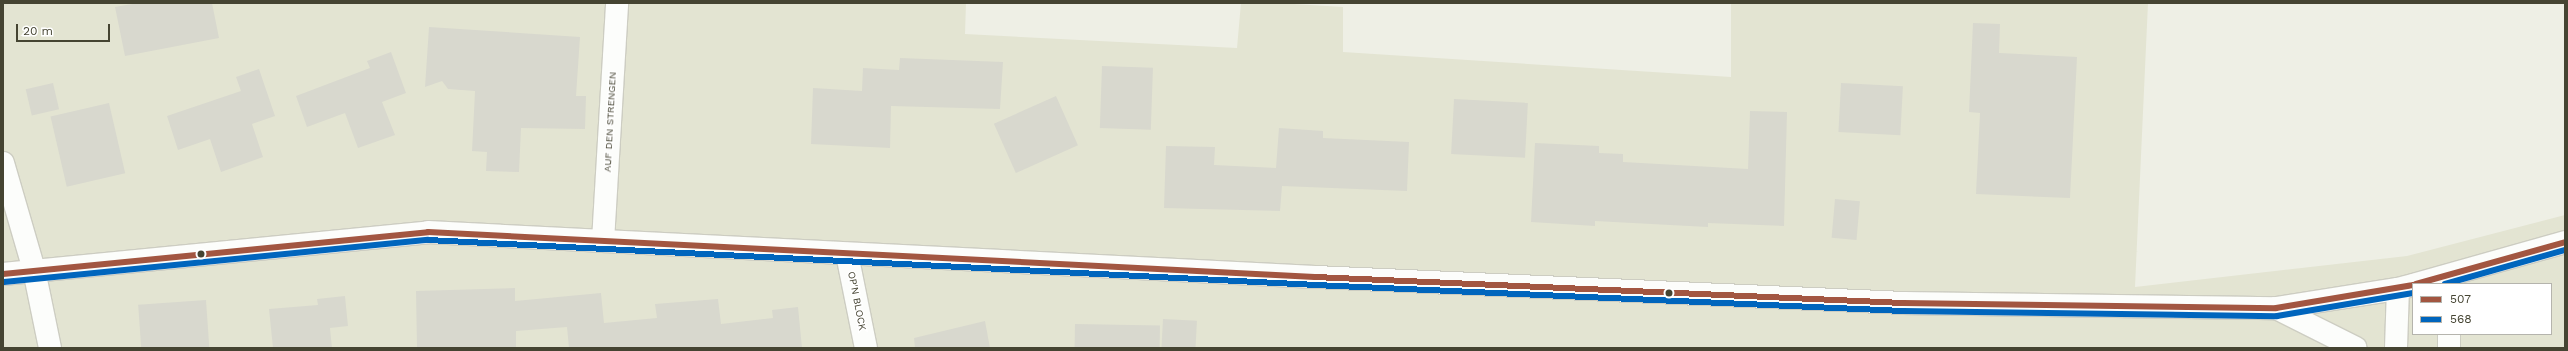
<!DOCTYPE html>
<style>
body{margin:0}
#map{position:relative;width:2568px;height:351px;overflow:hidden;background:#eeefe5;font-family:"Work Sans",sans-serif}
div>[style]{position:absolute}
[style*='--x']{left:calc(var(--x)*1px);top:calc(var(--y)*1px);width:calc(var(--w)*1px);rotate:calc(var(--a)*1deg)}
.residential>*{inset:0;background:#e3e4d2}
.building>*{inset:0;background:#d8d8ce;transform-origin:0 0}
.roads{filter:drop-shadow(1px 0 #cdcdc2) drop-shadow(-1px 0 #cdcdc2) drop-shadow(0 1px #cdcdc2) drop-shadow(0 -1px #cdcdc2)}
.minor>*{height:22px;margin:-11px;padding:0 11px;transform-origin:11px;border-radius:11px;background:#fcfdfb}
.tertiary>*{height:22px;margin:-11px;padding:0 11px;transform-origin:11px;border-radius:11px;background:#fcfdfb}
.bus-1>*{height:6px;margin:-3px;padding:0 3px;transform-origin:3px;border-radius:3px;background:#a25641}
.bus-2>*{height:6px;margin:-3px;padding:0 3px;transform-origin:3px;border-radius:3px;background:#0065bd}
.dots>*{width:11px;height:11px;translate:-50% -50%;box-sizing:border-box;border:2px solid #fff;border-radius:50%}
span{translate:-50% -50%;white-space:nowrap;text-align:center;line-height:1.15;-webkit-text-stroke:3px #fff;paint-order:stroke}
.street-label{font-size:10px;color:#454432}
.frame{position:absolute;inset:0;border:4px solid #454432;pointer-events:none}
.legend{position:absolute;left:2412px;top:283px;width:140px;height:52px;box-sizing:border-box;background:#fff;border:1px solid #b5b4ad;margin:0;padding:5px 7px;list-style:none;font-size:12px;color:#454432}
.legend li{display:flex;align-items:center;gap:8px;height:20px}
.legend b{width:20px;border:1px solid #b5b4ad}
.scale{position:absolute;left:16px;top:24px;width:94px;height:18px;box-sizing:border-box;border:2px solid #454432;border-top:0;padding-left:5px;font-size:12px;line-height:14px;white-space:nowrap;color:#454432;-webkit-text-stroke:3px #fff;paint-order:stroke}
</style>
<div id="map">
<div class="residential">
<i style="clip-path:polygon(evenodd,3px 3px,966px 3px,965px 34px,1237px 48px,1241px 3px,1277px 3px,1343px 7px,1343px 52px,1731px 77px,1731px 3px,2148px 3px,2135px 287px,2407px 256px,2565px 215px,2565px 348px,3px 348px,3px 3px,2413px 284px,2551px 284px,2551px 334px,2413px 334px,2413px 284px)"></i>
</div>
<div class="building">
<i style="clip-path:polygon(138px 3px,212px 3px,219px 38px,125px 56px,115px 7px)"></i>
<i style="clip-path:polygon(1973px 23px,2000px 24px,1999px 53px,2077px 57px,2070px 198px,1976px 194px,1980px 113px,1969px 112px)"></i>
<i style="clip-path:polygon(429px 27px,580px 37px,576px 96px,586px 96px,585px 129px,521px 128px,519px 172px,486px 171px,487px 152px,472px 151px,475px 91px,448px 89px,442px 81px,425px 87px)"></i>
<i style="clip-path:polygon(391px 52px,406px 93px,382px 102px,395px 135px,358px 148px,345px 113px,307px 127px,296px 96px,370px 68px,367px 61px)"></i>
<i style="clip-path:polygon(900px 58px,1003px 62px,1000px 109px,891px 106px,890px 148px,811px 144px,813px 88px,862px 91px,863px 68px,899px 70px)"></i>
<i style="left:1102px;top:66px;width:51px;height:62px;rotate:2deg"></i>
<i style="clip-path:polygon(259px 69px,275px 116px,252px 124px,263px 157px,221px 172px,210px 139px,178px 150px,167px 116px,241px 91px,236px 77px)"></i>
<i style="left:53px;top:83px;width:27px;height:28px;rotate:77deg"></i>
<i style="left:1841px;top:83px;width:62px;height:49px;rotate:3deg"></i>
<i style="left:1056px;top:96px;width:54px;height:68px;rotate:66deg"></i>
<i style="left:1454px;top:99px;width:74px;height:55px;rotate:3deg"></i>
<i style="left:109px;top:103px;width:72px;height:60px;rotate:77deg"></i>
<i style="clip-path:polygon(1750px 111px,1787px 112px,1784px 226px,1708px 223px,1708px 227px,1595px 221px,1595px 226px,1531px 222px,1535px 143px,1599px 146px,1599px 153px,1623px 154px,1623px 162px,1748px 169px)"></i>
<i style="clip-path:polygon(1279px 128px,1323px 131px,1323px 138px,1409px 142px,1407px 191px,1282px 186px,1280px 211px,1164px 208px,1166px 146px,1215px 147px,1214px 165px,1276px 168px)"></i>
<i style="left:1835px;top:199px;width:25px;height:39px;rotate:5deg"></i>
<i style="clip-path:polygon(515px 288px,515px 301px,601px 293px,604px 323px,657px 318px,655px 304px,718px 299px,721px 324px,773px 318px,772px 310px,798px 307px,802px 348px,569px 348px,567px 327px,516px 331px,516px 348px,417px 348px,416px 291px)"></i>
<i style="clip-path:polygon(345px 296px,348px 326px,330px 328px,332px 348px,273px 348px,269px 309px,318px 305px,317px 299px)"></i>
<i style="left:206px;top:300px;width:48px;height:68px;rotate:86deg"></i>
<i style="left:1163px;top:319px;width:34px;height:29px;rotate:3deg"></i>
<i style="clip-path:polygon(985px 321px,990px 348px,915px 348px,914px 338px)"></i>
<i style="left:1075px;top:324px;width:85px;height:24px;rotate:1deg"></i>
</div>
<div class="roads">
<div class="minor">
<i style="--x:3;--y:163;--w:111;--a:73.8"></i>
<i style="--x:34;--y:270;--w:80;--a:78.4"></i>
<i style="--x:603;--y:241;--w:238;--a:-86.6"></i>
<i style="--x:847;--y:254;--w:96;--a:78.6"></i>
<i style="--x:2276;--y:308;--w:89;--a:26.6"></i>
<i style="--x:2396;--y:348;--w:59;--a:-88.1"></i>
<i style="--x:2449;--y:348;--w:14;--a:-90"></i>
</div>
<div class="tertiary">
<i style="--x:3;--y:274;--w:427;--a:-5.6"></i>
<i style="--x:428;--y:232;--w:888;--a:2.9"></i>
<i style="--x:1315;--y:277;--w:589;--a:2.53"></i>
<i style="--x:1903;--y:303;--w:373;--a:0.8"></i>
<i style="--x:2276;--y:308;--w:123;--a:-8.9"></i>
<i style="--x:2398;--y:289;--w:16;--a:-15"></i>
<i style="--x:2416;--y:284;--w:155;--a:-15.7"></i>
</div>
</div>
<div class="bus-1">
<i style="--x:3;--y:274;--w:427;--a:-5.6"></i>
<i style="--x:428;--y:232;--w:888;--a:2.9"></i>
<i style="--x:1315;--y:277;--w:589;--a:2.53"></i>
<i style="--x:1903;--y:303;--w:373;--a:0.8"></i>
<i style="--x:2276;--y:308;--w:139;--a:-9.5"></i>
<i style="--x:2416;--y:284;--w:155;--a:-15.7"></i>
</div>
<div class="bus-2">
<i style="--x:4;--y:282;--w:426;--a:-5.7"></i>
<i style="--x:428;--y:240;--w:888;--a:2.9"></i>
<i style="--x:1315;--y:285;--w:589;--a:2.53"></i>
<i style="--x:1903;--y:311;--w:374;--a:0.8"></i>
<i style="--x:2277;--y:316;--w:138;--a:-9.6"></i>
<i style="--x:2445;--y:284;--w:125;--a:-15.8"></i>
</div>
<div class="dots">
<i style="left:201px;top:254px;background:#454432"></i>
<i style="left:1669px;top:293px;background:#454432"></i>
</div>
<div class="street-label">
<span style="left:610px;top:122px;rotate:-87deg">AUF DEN STRENGEN</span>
<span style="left:857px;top:301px;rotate:79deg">OP'N BLOCK</span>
</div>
<div class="frame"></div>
<ul class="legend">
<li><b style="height:5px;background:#a25641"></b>507</li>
<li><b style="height:5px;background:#0065bd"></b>568</li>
</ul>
<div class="scale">20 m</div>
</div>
